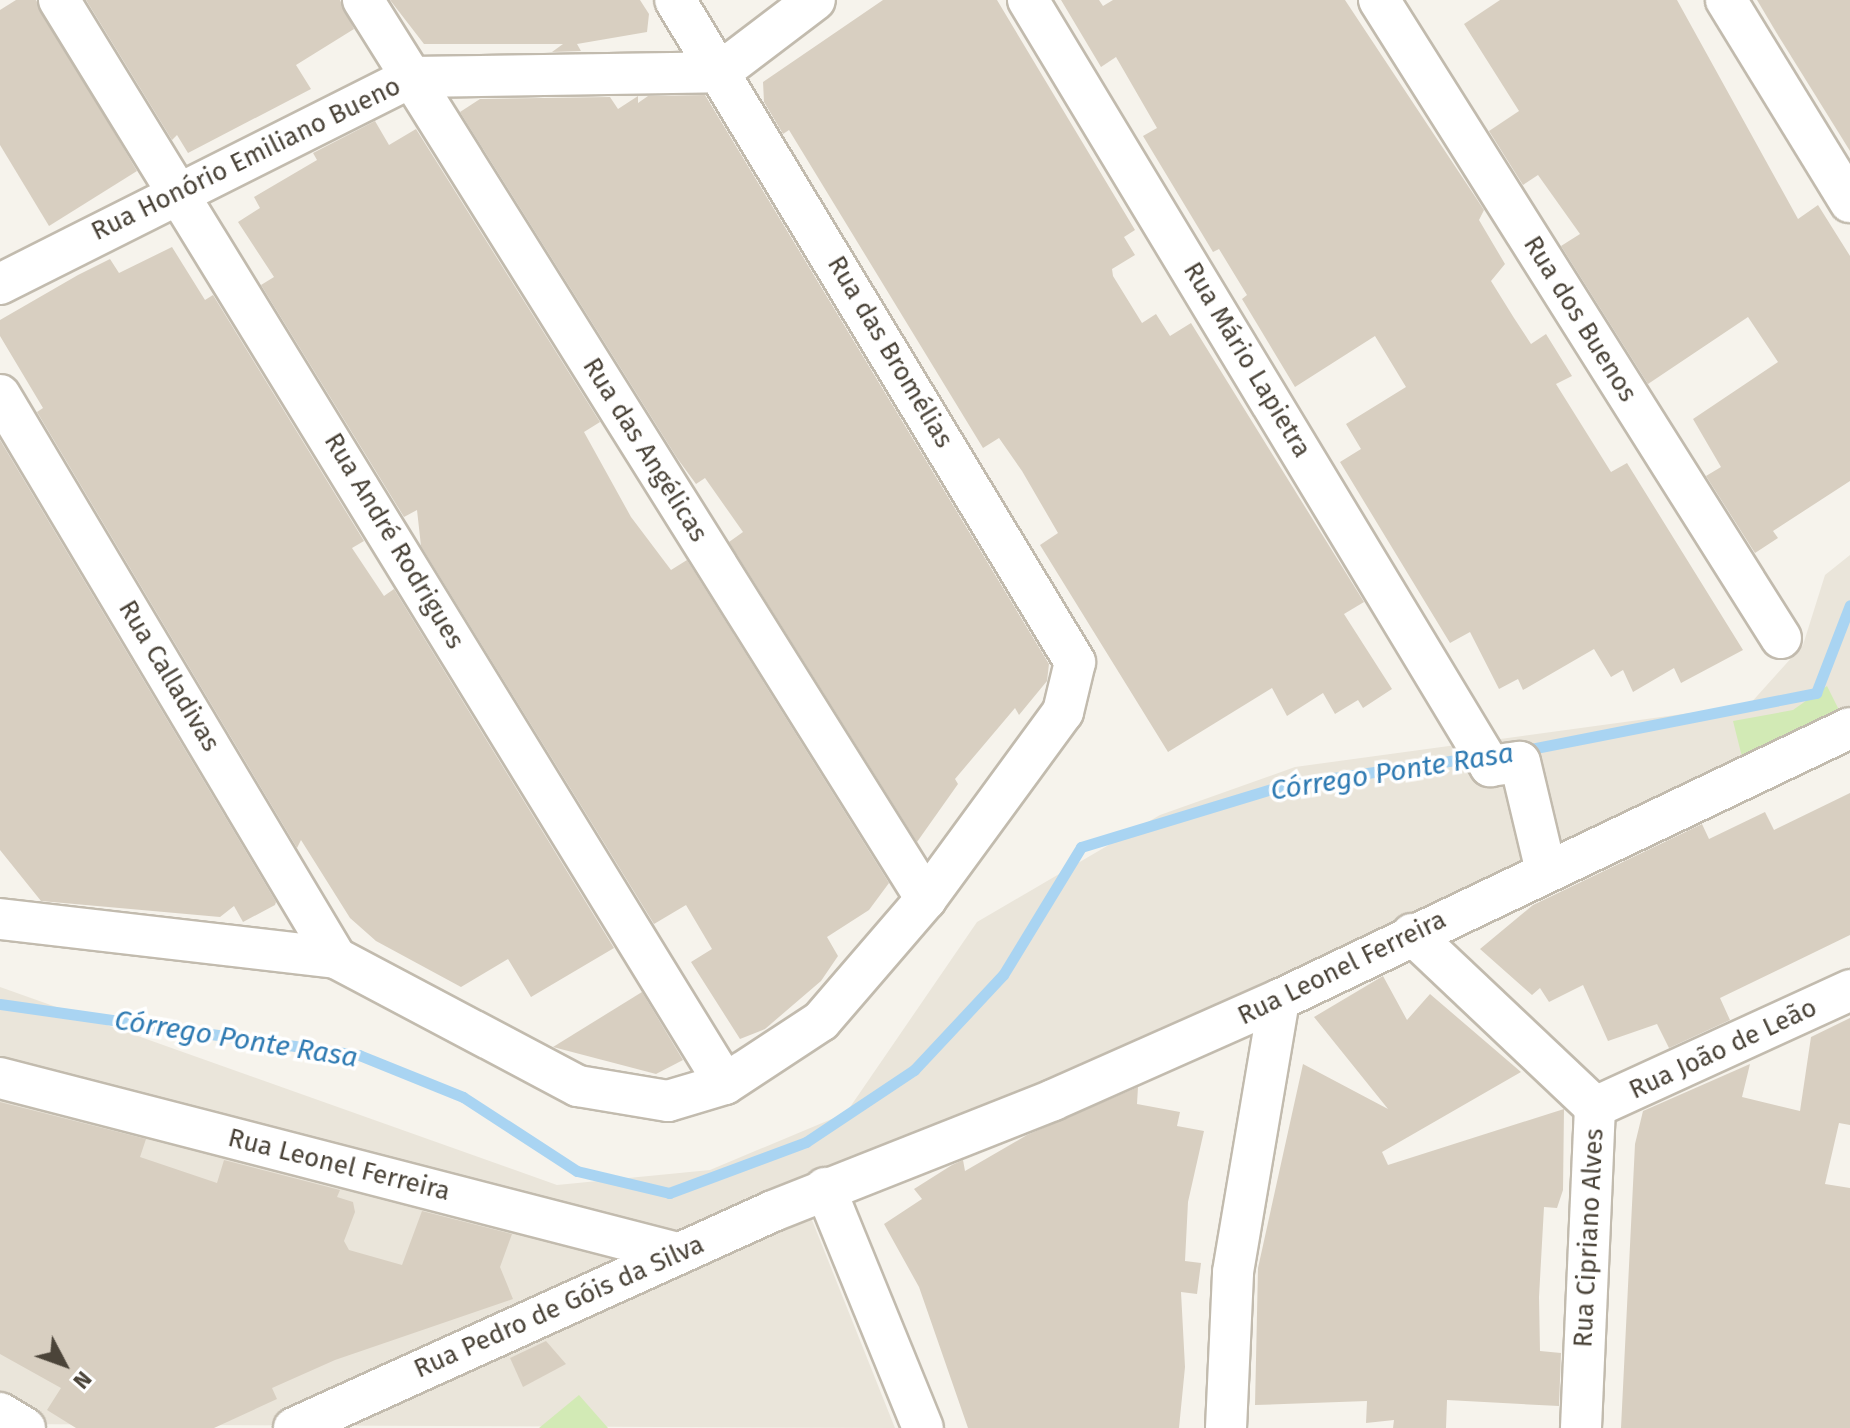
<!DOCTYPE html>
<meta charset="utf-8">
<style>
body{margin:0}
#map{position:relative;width:1850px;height:1428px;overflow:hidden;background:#f6f3ec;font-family:"Fira Sans",sans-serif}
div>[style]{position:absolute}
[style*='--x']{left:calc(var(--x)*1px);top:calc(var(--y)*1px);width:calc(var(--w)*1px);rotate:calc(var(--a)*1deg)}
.residential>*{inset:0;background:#eae5da}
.green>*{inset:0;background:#d2eab5}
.stream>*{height:11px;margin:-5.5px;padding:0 5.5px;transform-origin:5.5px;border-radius:5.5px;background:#a9d4f2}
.building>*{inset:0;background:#d8cfc1}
.roads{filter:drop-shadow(2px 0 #c2bbae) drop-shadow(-2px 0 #c2bbae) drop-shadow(0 2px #c2bbae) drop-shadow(0 -2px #c2bbae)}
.minor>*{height:40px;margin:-20px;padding:0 20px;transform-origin:20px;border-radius:20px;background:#fff}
span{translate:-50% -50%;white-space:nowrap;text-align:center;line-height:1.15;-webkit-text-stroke:7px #fff;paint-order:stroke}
.street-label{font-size:26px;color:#4b4439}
.water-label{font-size:28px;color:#2e7ab2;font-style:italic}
.north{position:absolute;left:24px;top:1324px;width:80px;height:80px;-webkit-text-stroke:6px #fff;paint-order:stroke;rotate:131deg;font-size:22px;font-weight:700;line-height:32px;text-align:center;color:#4b4439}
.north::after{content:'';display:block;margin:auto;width:28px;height:36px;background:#4b4439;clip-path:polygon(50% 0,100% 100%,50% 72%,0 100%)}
</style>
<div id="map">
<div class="residential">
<i style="clip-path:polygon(1850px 555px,1850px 740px,810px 1215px,895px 1428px,0 1424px,0 987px,557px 1185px,710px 1170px,846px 1113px,977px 922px,1160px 815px,1295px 767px,1749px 705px,1803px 645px,1825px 575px)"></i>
</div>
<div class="green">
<i style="clip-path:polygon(1827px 686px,1843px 718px,1746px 773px,1733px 721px,1793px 710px)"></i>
<i style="clip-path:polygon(579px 1395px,608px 1428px,539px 1428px)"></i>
</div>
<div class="stream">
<i style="--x:1520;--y:751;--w:302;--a:-11.1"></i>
<i style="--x:1816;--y:693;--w:94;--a:-68.9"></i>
<i style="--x:0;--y:1004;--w:363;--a:8.1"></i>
<i style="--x:359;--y:1055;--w:112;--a:22"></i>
<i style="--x:463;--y:1097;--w:136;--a:33"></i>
<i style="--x:577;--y:1171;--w:95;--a:13.4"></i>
<i style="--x:669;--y:1193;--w:146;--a:-20.4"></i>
<i style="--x:806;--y:1142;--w:130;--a:-33.7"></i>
<i style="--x:914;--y:1070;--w:130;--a:-46.9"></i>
<i style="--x:1003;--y:975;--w:150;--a:-58.6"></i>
<i style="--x:1081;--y:847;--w:213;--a:-16.9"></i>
<i style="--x:1285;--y:785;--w:193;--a:-8.3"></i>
</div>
<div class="building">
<i style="clip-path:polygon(16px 0,36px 0,137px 171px,49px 226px,0 145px,0 10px)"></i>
<i style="clip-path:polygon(86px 0,340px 0,354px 29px,296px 65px,311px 89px,188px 153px,177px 135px,172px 140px)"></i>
<i style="clip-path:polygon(390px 0,640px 0,649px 14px,647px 32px,577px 44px,581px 51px,552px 52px,563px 44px,424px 44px)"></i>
<i style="clip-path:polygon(883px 0,997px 0,1135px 230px,1124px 237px,1135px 255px,1112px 269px,1113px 276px,1142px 323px,1156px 314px,1170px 336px,1191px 323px,1364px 602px,1344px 614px,1392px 689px,1363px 708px,1358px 700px,1335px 714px,1323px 693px,1287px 716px,1272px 688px,1168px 752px,1040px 545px,1058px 533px,1022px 471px,999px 438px,983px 448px,789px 130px,783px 134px,764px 102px,763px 82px)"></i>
<i style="clip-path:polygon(1061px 0,1099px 0,1103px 6px,1113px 0,1345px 0,1484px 210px,1479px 220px,1505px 264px,1491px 281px,1514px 318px,1531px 344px,1546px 334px,1572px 376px,1556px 384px,1611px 472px,1627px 463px,1743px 650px,1681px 683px,1674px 668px,1633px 692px,1623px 670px,1611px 677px,1594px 649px,1523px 690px,1518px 679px,1499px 689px,1470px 632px,1450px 643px,1340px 462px,1361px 449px,1346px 424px,1406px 387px,1375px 336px,1295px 387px,1242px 299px,1247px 295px,1219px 249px,1213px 252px,1143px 136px,1157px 128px,1116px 57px,1101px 67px)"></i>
<i style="clip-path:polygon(1500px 0,1677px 0,1798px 219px,1818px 205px,1850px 256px,1850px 481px,1773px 531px,1778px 538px,1755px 553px,1706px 476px,1721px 467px,1693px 419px,1778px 362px,1748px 317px,1648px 384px,1561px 246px,1580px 234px,1538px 175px,1523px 185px,1489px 131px,1519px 111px,1464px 24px)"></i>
<i style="clip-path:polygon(1757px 0,1850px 0,1850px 151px,1776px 32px)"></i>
<i style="clip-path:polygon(705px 95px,1049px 664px,1047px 681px,1019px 715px,1015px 708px,955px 779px,958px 784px,917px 842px,729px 542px,743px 532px,705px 478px,696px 484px,677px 458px,460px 112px,480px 99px,610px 97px,618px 109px,638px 96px,638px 103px,648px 96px)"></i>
<i style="clip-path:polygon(375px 121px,389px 145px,416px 129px,600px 422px,584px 432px,631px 517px,671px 570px,687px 560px,889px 883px,869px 910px,827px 937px,838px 956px,821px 981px,765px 1029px,740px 1039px,691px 962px,712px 949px,686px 905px,654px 924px,421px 546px,417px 510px,404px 517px,261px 285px,274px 277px,238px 222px,260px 208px,254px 197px,317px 160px,313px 153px)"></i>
<i style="clip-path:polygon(172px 247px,205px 300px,213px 295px,364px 541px,352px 548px,384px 596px,394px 589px,614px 948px,531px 997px,508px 959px,461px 987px,376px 941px,350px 918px,301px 840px,297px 848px,37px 412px,43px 408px,0 336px,0 320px,78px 275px,110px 259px,119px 273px)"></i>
<i style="clip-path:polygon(0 440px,276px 902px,275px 905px,243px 922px,234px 906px,220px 917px,41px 901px,0 850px)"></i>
<i style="clip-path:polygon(1850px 793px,1850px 935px,1720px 998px,1730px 1020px,1669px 1048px,1657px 1024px,1608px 1041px,1583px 985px,1549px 1002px,1540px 988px,1532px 995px,1480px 949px,1533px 905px,1702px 824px,1709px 839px,1765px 812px,1774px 830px)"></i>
<i style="clip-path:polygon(1383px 976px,1407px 1020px,1430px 994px,1521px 1072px,1382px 1152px,1388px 1165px,1564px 1109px,1563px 1190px,1557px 1208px,1544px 1207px,1539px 1297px,1540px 1351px,1561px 1353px,1559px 1406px,1447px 1400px,1446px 1428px,1393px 1428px,1394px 1420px,1366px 1423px,1367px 1401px,1255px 1405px,1258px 1268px,1303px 1064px,1388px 1109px,1314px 1017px)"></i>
<i style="clip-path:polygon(642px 992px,683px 1060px,656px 1074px,553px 1047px)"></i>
<i style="clip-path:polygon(1850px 1018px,1850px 1125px,1839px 1123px,1825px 1184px,1850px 1188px,1850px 1428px,1621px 1428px,1635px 1144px,1643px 1111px,1750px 1064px,1742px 1097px,1800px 1111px,1811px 1037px)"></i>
<i style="clip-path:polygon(1138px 1087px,1137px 1104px,1180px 1112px,1177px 1126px,1204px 1131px,1188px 1202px,1185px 1261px,1201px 1263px,1197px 1294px,1181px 1292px,1185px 1367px,1179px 1428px,968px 1428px,919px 1287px,884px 1224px,922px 1199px,914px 1189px,952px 1165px,963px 1160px,965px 1171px,1027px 1135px)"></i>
<i style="clip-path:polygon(0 1102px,146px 1139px,140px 1157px,217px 1183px,224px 1160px,340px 1190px,337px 1197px,353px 1202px,355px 1212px,344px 1241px,349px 1250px,402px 1265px,422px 1211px,512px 1234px,500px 1267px,513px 1299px,335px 1360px,272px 1388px,277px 1399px,214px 1428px,76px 1428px,47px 1410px,61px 1388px,0 1354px)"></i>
<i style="clip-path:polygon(546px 1341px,566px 1364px,523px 1387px,510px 1358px)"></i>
</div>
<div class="roads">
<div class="minor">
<i style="--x:59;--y:0;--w:1272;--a:58.43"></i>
<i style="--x:363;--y:0;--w:1061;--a:57.94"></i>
<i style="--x:1028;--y:0;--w:895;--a:58.9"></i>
<i style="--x:1490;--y:766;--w:30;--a:-8"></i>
<i style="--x:1520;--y:762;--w:112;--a:76.6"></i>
<i style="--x:1379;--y:0;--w:754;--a:57.79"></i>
<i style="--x:1726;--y:0;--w:237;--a:58.5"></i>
<i style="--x:0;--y:284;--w:460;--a:-26.7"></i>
<i style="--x:411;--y:77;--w:309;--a:-0.9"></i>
<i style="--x:720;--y:72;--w:119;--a:-37.2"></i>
<i style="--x:0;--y:395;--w:656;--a:59.17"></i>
<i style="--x:0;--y:919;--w:338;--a:6.6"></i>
<i style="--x:336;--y:958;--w:274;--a:27.9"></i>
<i style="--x:578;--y:1086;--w:91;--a:9.5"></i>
<i style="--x:668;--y:1101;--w:59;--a:-16.6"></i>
<i style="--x:725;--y:1084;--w:115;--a:-33.3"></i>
<i style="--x:821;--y:1021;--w:161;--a:-49.3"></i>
<i style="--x:926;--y:899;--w:232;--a:-53.8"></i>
<i style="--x:1063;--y:712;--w:51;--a:-76.5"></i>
<i style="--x:1075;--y:662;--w:773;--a:-121.14"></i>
<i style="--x:1412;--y:934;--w:252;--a:43.4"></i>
<i style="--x:1595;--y:1107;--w:321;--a:92.5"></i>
<i style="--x:0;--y:1078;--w:699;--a:14.49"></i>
<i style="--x:1595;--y:1107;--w:281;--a:-24.6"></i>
<i style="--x:825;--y:1188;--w:259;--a:67.8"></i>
<i style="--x:0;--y:1413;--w:29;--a:31"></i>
<i style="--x:294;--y:1428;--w:526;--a:-24.37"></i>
<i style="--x:773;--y:1211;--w:301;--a:-21.6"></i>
<i style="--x:1053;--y:1100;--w:247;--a:-23.9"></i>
<i style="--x:1279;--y:1000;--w:632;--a:-25.47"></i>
<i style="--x:1226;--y:1428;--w:156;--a:-87.4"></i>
<i style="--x:1233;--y:1272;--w:276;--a:-80.4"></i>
</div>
</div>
<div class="street-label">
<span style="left:246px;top:159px;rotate:-26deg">Rua Honório Emiliano Bueno</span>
<span style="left:1580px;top:319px;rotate:58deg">Rua dos Buenos</span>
<span style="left:890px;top:352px;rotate:59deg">Rua das Bromélias</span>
<span style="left:1247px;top:360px;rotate:59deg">Rua Mário Lapietra</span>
<span style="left:645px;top:450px;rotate:58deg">Rua das Angélicas</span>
<span style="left:394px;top:541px;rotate:59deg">Rua André Rodrigues</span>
<span style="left:169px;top:676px;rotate:59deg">Rua Calladivas</span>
<span style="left:1342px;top:968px;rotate:-26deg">Rua Leonel Ferreira</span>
<span style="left:1723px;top:1049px;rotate:-25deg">Rua João de Leão</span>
<span style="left:339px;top:1165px;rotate:14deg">Rua Leonel Ferreira</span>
<span style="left:1589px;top:1238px;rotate:-87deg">Rua Cipriano Alves</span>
<span style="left:559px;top:1307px;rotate:-24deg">Rua Pedro de Góis da Silva</span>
</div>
<div class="water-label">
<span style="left:1392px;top:772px;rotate:-9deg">Córrego Ponte Rasa</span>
<span style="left:236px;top:1039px;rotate:9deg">Córrego Ponte Rasa</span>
</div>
<div class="north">N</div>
</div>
